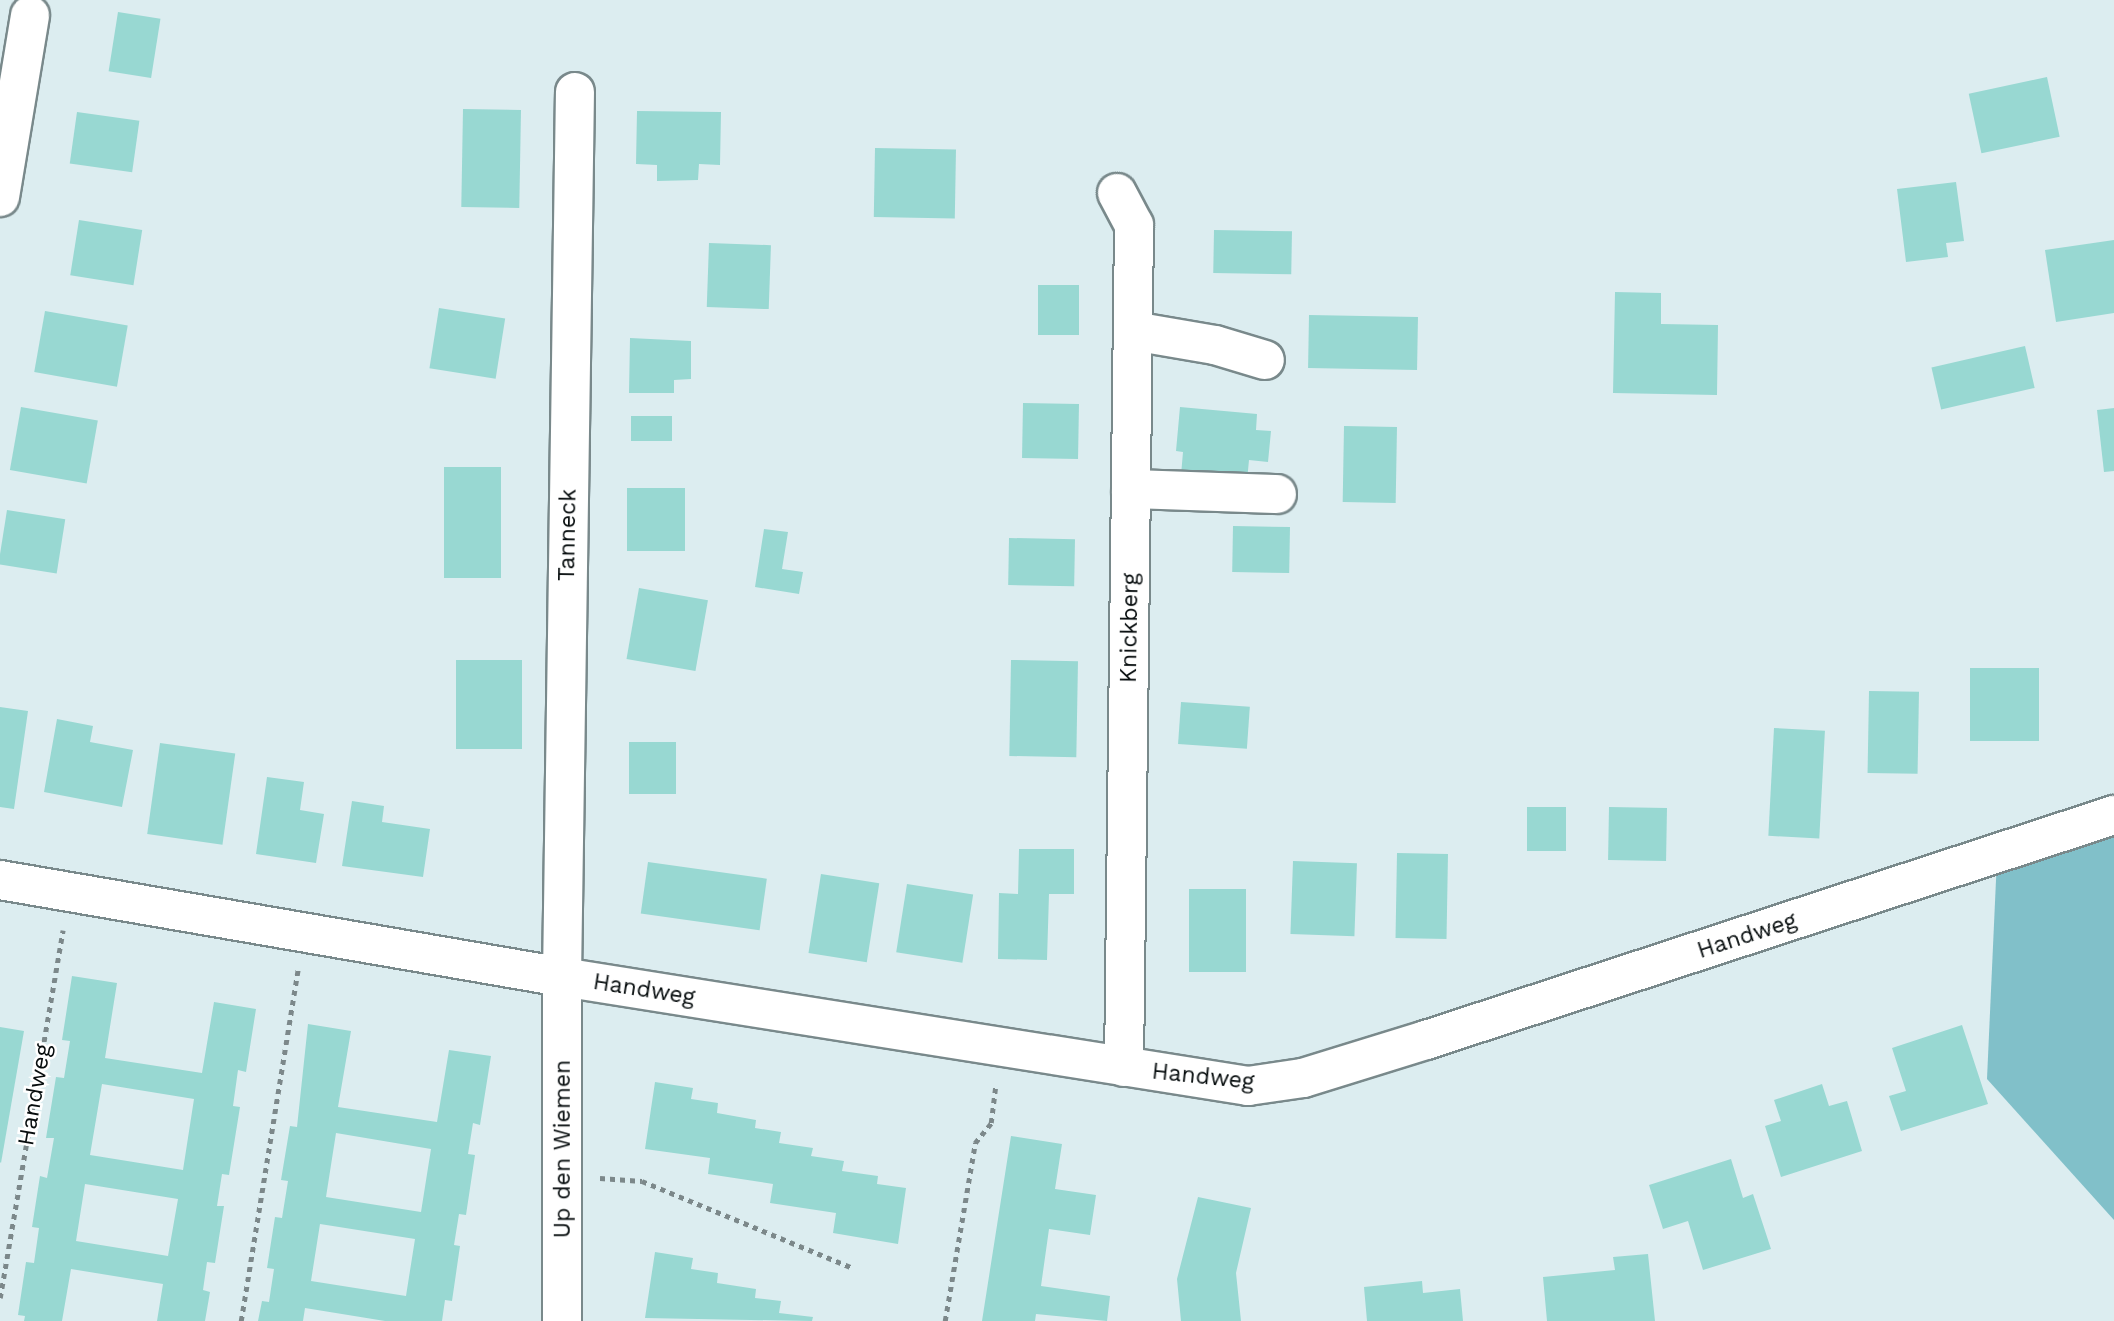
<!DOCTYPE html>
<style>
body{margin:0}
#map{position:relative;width:2114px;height:1321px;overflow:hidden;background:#dcedf0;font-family:"Work Sans",sans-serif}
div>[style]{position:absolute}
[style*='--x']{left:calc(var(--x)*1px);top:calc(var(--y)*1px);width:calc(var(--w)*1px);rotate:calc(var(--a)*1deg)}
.forest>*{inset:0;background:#81c0c9}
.building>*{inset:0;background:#98d8d2;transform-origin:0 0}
.path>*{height:4.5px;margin-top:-2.25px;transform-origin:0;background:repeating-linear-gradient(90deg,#7c888a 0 5px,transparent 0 10px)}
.roads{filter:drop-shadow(2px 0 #79898b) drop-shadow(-2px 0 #79898b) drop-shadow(0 2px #79898b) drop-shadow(0 -2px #79898b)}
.minor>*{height:38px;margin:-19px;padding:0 19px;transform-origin:19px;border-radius:19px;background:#fff}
span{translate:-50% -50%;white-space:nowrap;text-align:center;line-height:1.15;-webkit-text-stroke:5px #fff;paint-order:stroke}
.street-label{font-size:23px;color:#070d0e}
</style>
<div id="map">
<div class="forest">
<i style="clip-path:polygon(2114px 815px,2114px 1220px,1987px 1079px,1997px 858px)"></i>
</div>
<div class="building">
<i style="left:118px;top:12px;width:43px;height:60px;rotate:9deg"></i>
<i style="left:2047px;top:77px;width:61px;height:80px;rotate:78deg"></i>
<i style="left:463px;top:109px;width:58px;height:98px;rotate:1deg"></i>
<i style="clip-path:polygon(637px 111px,721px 112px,720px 165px,699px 164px,698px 180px,657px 181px,657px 165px,636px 164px)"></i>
<i style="left:77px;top:112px;width:63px;height:52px;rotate:8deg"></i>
<i style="left:875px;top:148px;width:81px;height:69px;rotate:1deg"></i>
<i style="clip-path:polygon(1956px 182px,1964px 241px,1946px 243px,1948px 257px,1906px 262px,1897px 189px)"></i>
<i style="left:79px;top:220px;width:64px;height:56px;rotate:9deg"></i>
<i style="left:1214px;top:230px;width:78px;height:43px;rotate:1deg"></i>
<i style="clip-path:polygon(2114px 240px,2114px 313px,2056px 322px,2045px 250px)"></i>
<i style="left:709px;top:243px;width:62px;height:64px;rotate:2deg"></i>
<i style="left:1038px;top:285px;width:41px;height:50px"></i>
<i style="clip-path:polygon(1615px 292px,1661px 293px,1661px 324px,1718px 325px,1717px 395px,1613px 393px)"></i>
<i style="left:439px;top:308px;width:67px;height:61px;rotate:9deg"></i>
<i style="left:45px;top:311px;width:84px;height:62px;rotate:10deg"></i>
<i style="left:1309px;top:315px;width:109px;height:53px;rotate:1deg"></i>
<i style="clip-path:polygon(630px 338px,691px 341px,691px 379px,674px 380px,674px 393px,629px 393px)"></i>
<i style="left:2025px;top:346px;width:43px;height:96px;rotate:77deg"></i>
<i style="left:1023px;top:403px;width:56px;height:55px;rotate:1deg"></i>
<i style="left:21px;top:407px;width:78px;height:64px;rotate:10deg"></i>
<i style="clip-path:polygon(1180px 407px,1257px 414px,1256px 430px,1271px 431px,1268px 462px,1249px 460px,1247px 481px,1181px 475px,1183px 452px,1176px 451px)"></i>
<i style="clip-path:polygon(2114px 408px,2114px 471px,2104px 472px,2097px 410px)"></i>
<i style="left:631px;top:416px;width:41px;height:25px"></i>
<i style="left:1344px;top:426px;width:53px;height:76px;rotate:1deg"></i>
<i style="left:444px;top:467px;width:57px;height:111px"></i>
<i style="left:627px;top:488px;width:58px;height:63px"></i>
<i style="left:7px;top:510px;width:59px;height:55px;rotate:9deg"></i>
<i style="left:1233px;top:526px;width:57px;height:46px;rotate:1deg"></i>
<i style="clip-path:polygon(764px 529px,788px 532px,782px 569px,803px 572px,799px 594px,755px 587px)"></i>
<i style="left:1009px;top:538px;width:66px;height:47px;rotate:1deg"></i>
<i style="left:639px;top:588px;width:70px;height:72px;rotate:10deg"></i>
<i style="left:456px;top:660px;width:66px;height:89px"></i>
<i style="left:1011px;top:660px;width:67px;height:96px;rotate:1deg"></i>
<i style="left:1970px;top:668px;width:69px;height:73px"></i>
<i style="left:1869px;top:691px;width:50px;height:82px;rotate:1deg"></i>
<i style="left:1181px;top:702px;width:69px;height:42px;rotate:4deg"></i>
<i style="clip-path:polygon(0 707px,28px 711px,14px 809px,0 807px)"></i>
<i style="clip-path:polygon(57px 719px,93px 726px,90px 742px,133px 750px,122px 807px,44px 792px)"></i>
<i style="left:1774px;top:728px;width:51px;height:108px;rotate:3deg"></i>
<i style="left:629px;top:742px;width:47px;height:52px"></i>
<i style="left:160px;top:743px;width:76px;height:92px;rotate:8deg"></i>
<i style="clip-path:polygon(267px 777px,304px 782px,300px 810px,324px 814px,316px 863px,256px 854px)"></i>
<i style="clip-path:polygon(352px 801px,384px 806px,382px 822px,430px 829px,423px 877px,342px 866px)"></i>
<i style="left:1527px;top:807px;width:39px;height:44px"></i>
<i style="left:1609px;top:807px;width:58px;height:53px;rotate:1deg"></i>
<i style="clip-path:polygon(1019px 849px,1074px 849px,1074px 894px,1049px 894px,1047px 960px,998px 959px,999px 893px,1018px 894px)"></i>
<i style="left:1397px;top:853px;width:51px;height:85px;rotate:1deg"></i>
<i style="left:1293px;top:861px;width:64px;height:73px;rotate:2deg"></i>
<i style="left:648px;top:862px;width:120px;height:52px;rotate:8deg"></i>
<i style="left:821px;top:874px;width:59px;height:80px;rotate:9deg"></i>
<i style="left:907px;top:884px;width:67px;height:69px;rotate:9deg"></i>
<i style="left:1189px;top:889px;width:57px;height:83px"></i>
<i style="clip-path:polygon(evenodd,72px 976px,117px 983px,105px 1058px,202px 1073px,214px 1002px,256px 1009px,246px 1072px,238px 1070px,233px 1106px,240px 1107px,229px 1175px,222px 1174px,217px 1206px,224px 1206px,215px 1263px,207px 1262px,203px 1290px,210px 1292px,205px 1321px,157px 1321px,163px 1284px,71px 1269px,62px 1321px,24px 1321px,25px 1316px,18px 1315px,26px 1262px,34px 1263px,39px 1228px,32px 1227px,40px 1176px,47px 1178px,54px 1138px,46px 1138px,56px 1077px,64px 1078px,70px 1041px,62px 1040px,72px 976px,102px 1084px,194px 1099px,183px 1170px,90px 1155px,102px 1084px,72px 976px,85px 1184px,178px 1199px,168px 1256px,76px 1241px,85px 1184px)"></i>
<i style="clip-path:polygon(evenodd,308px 1024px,351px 1031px,338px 1107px,437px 1122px,449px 1050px,491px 1056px,480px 1125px,473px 1123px,468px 1154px,475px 1155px,466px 1215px,459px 1214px,454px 1245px,460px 1246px,452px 1301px,445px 1300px,442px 1321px,385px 1321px,305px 1308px,303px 1321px,258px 1321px,262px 1301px,269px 1302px,274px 1269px,267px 1268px,275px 1217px,282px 1218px,288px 1181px,281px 1180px,290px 1126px,297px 1127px,308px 1024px,336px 1133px,431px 1149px,421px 1212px,326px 1197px,336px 1133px,308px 1024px,320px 1224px,415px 1239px,406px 1296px,311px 1281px,320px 1224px)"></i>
<i style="clip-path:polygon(1962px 1025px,1988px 1104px,1901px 1131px,1889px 1096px,1906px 1091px,1892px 1048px)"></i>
<i style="clip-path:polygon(0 1027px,24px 1031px,1px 1163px,0 1162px)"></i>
<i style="clip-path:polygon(655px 1082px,693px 1088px,691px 1099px,718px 1103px,717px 1113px,756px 1120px,755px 1128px,781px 1132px,779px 1143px,813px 1148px,811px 1156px,844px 1161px,842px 1171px,878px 1176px,877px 1184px,906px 1188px,898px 1244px,833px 1233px,836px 1213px,770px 1203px,773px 1184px,708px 1174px,710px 1158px,645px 1149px)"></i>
<i style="clip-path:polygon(1822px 1084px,1829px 1106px,1847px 1101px,1862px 1151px,1781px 1177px,1765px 1126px,1781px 1121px,1774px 1100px)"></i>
<i style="clip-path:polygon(1011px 1136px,1062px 1144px,1055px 1189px,1096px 1195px,1090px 1235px,1049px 1229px,1041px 1286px,1110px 1296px,1107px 1321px,1036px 1314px,1035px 1321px,982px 1321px)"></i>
<i style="clip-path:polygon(1731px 1159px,1743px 1198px,1753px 1194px,1771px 1249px,1703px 1270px,1688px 1221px,1663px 1229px,1649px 1185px)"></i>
<i style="clip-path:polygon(1198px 1197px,1251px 1208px,1236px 1273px,1241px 1321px,1181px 1321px,1177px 1279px)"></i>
<i style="clip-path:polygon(655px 1252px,693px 1258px,691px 1269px,718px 1273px,717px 1283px,756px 1289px,755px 1298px,781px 1301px,779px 1313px,813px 1317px,812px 1321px,645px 1318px)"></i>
<i style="clip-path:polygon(1648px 1254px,1655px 1321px,1547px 1321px,1543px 1277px,1615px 1270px,1613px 1257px)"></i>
<i style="clip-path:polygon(1422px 1281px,1423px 1293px,1460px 1289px,1463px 1321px,1367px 1321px,1364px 1287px)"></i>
</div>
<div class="path">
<i style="--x:600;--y:1178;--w:42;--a:4.1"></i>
<i style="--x:642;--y:1181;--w:226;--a:22.4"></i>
<i style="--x:0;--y:1298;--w:373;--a:-80.3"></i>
<i style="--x:241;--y:1321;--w:357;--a:-80.8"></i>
<i style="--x:945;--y:1321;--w:181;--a:-80.4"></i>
<i style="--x:975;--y:1143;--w:26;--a:-51"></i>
<i style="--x:991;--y:1123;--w:38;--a:-83"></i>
</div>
<div class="roads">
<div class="minor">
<i style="--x:1117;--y:193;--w:36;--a:62"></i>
<i style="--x:1134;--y:225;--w:842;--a:90.68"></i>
<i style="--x:0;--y:197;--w:184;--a:-80.6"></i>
<i style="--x:1133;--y:331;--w:83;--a:9.7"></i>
<i style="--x:1215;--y:345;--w:52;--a:16.7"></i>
<i style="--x:1131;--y:489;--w:146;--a:2"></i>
<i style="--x:0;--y:880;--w:570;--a:9.79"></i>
<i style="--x:562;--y:977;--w:695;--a:9.03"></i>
<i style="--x:1248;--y:1086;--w:56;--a:-8.3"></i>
<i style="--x:1303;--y:1078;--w:129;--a:-17.2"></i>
<i style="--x:1426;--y:1040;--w:724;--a:-18.11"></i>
<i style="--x:562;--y:1321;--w:344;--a:-90"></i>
<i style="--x:562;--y:977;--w:885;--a:-89.16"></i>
</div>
</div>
<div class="street-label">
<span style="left:568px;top:535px;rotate:-89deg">Tanneck</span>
<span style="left:1130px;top:628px;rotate:-89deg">Knickberg</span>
<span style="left:1747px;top:936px;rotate:-18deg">Handweg</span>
<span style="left:644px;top:990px;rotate:9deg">Handweg</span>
<span style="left:1203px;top:1077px;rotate:6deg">Handweg</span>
<span style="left:35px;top:1095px;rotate:-80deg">Handweg</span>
<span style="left:563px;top:1149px;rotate:-90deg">Up den Wiemen</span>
</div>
</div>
